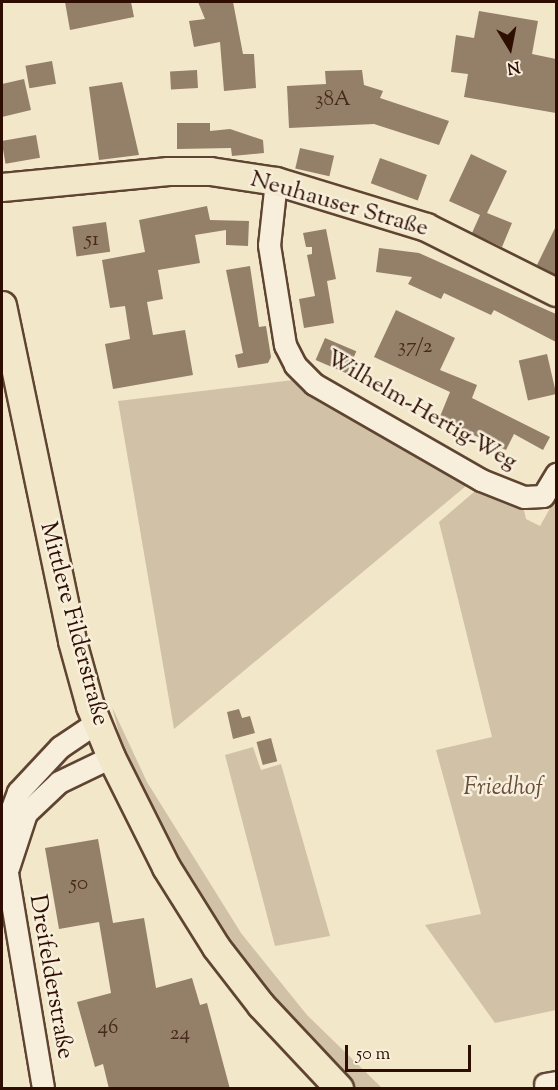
<!DOCTYPE html>
<meta charset="utf-8">
<style>
body{margin:0}
#map{position:relative;width:558px;height:1090px;overflow:hidden;background:#f2e7c9;font-family:"Sorts Mill Goudy",serif}
div>[style]{position:absolute}
[style*='--x']{left:calc(var(--x)*1px);top:calc(var(--y)*1px);width:calc(var(--w)*1px);rotate:calc(var(--a)*1deg)}
.green>*{inset:0;background:#d1c2a7}
.building>*{inset:0;background:#947f69;transform-origin:0 0}
.roads{filter:drop-shadow(2px 0 #5f4432) drop-shadow(-2px 0 #5f4432) drop-shadow(0 2px #5f4432) drop-shadow(0 -2px #5f4432)}
.minor>*{height:21px;margin:-10.5px;padding:0 10.5px;transform-origin:10.5px;border-radius:10.5px;background:#f7efdc}
.major>*{height:27px;margin:-13.5px;padding:0 13.5px;transform-origin:13.5px;border-radius:13.5px;background:#f2e7c9}
span{translate:-50% -50%;white-space:nowrap;text-align:center;line-height:1.15;-webkit-text-stroke:5px #f7efdc;paint-order:stroke}
.number-label{font-size:21px;color:#482a1a}
.number-label span{-webkit-text-stroke-width:0}
.street-label{font-size:24px;color:#2e0e00}
.park-label{font-size:24px;color:#674d3a;font-style:italic}
.frame{position:absolute;inset:0;border:3px solid #2e0e00;pointer-events:none}
.north{position:absolute;left:480px;top:18px;width:60px;height:60px;-webkit-text-stroke:4px #f7efdc;paint-order:stroke;rotate:170deg;font-size:16px;font-weight:700;line-height:24px;text-align:center;color:#2e0e00}
.north::after{content:'';display:block;margin:auto;width:21px;height:27px;background:#2e0e00;clip-path:polygon(50% 0,100% 100%,50% 72%,0 100%)}
.scale{position:absolute;left:345px;top:1045px;width:126px;height:27px;box-sizing:border-box;border:3px solid #2e0e00;border-top:0;padding-left:8px;font-size:18px;line-height:21px;white-space:nowrap;color:#2e0e00;-webkit-text-stroke:4px #f7efdc;paint-order:stroke}
</style>
<div id="map">
<div class="green">
<i style="clip-path:polygon(293px 380px,394px 430px,416px 457px,466px 486px,174px 729px,118px 401px)"></i>
<i style="clip-path:polygon(481px 486px,523px 506px,526px 519px,540px 526px,556px 498px,556px 1010px,495px 1023px,425px 925px,481px 914px,436px 750px,492px 737px,439px 522px)"></i>
<i style="clip-path:polygon(112px 707px,147px 782px,241px 933px,307px 1015px,382px 1088px,353px 1088px,316px 1056px,228px 942px,158px 827px,124px 752px)"></i>
<i style="clip-path:polygon(253px 747px,261px 770px,281px 764px,330px 936px,275px 946px,225px 755px)"></i>
</div>
<div class="building">
<i style="clip-path:polygon(65px 2px,131px 2px,134px 17px,70px 30px)"></i>
<i style="clip-path:polygon(198px 2px,233px 2px,243px 54px,254px 54px,256px 88px,224px 91px,220px 42px,194px 47px,189px 21px,205px 19px)"></i>
<i style="clip-path:polygon(479px 11px,538px 21px,532px 54px,556px 59px,556px 113px,464px 97px,468px 74px,451px 72px,456px 35px,474px 38px)"></i>
<i style="left:52px;top:61px;width:23px;height:27px;rotate:80deg"></i>
<i style="left:197px;top:70px;width:18px;height:27px;rotate:87deg"></i>
<i style="clip-path:polygon(362px 70px,364px 85px,383px 91px,380px 98px,449px 121px,439px 145px,374px 124px,289px 128px,287px 86px,326px 84px,325px 71px)"></i>
<i style="clip-path:polygon(24px 79px,31px 110px,2px 117px,2px 84px)"></i>
<i style="clip-path:polygon(122px 82px,139px 155px,99px 160px,89px 87px)"></i>
<i style="clip-path:polygon(177px 123px,210px 123px,210px 131px,230px 129px,263px 140px,264px 153px,232px 156px,231px 148px,177px 149px)"></i>
<i style="left:36px;top:135px;width:23px;height:35px;rotate:80deg"></i>
<i style="left:300px;top:148px;width:35px;height:21px;rotate:13deg"></i>
<i style="clip-path:polygon(471px 154px,507px 171px,487px 213px,512px 223px,502px 247px,472px 233px,480px 215px,449px 201px)"></i>
<i style="left:380px;top:158px;width:50px;height:27px;rotate:20deg"></i>
<i style="clip-path:polygon(207px 206px,210px 220px,249px 221px,248px 246px,226px 245px,226px 230px,195px 235px,200px 263px,158px 270px,163px 299px,147px 302px,153px 335px,185px 330px,193px 375px,113px 389px,105px 344px,130px 339px,125px 306px,110px 308px,102px 260px,145px 252px,139px 220px)"></i>
<i style="left:106px;top:222px;width:30px;height:34px;rotate:82deg"></i>
<i style="clip-path:polygon(556px 226px,556px 275px,537px 265px)"></i>
<i style="clip-path:polygon(326px 229px,336px 279px,327px 281px,334px 323px,304px 328px,299px 299px,315px 296px,307px 255px,312px 254px,312px 247px,306px 247px,303px 233px)"></i>
<i style="clip-path:polygon(379px 248px,419px 253px,556px 314px,556px 342px,494px 310px,491px 315px,444px 293px,441px 299px,408px 284px,412px 277px,376px 272px)"></i>
<i style="clip-path:polygon(250px 266px,259px 327px,266px 326px,271px 357px,268px 363px,238px 368px,235px 355px,243px 353px,226px 270px)"></i>
<i style="clip-path:polygon(396px 310px,455px 338px,440px 370px,477px 385px,472px 398px,550px 437px,543px 450px,514px 434px,506px 450px,439px 419px,450px 392px,374px 357px)"></i>
<i style="left:325px;top:338px;width:34px;height:24px;rotate:23deg"></i>
<i style="left:547px;top:354px;width:41px;height:29px;rotate:77deg"></i>
<i style="clip-path:polygon(239px 709px,242px 718px,250px 716px,255px 733px,233px 739px,227px 712px)"></i>
<i style="left:271px;top:738px;width:24px;height:15px;rotate:75deg"></i>
<i style="clip-path:polygon(98px 839px,113px 923px,144px 918px,156px 988px,192px 978px,200px 1005px,207px 1003px,230px 1089px,109px 1089px,103px 1064px,95px 1067px,77px 1002px,111px 993px,99px 922px,59px 929px,45px 848px)"></i>
</div>
<div class="roads">
<div class="minor">
<i style="--x:276;--y:181;--w:64;--a:96.2"></i>
<i style="--x:269;--y:245;--w:101;--a:80.9"></i>
<i style="--x:285;--y:345;--w:22;--a:63"></i>
<i style="--x:295;--y:365;--w:27;--a:45"></i>
<i style="--x:314;--y:384;--w:193;--a:29.9"></i>
<i style="--x:481;--y:480;--w:46;--a:21.6"></i>
<i style="--x:524;--y:497;--w:19;--a:-3"></i>
<i style="--x:543;--y:496;--w:26;--a:-59"></i>
<i style="--x:2;--y:835;--w:46;--a:-69.6"></i>
<i style="--x:18;--y:792;--w:62;--a:-47"></i>
<i style="--x:60;--y:747;--w:45;--a:-34"></i>
<i style="--x:2;--y:843;--w:248;--a:80.5"></i>
<i style="--x:8;--y:868;--w:58;--a:-71.9"></i>
<i style="--x:26;--y:813;--w:45;--a:-43.2"></i>
<i style="--x:59;--y:782;--w:58;--a:-25.7"></i>
<i style="--x:545;--y:1084;--w:11;--a:-10"></i>
</div>
<div class="major">
<i style="--x:2;--y:187;--w:167;--a:-5.5"></i>
<i style="--x:168;--y:171;--w:42;--a:0"></i>
<i style="--x:210;--y:171;--w:67;--a:8.6"></i>
<i style="--x:276;--y:181;--w:157;--a:17"></i>
<i style="--x:426;--y:227;--w:145;--a:26.6"></i>
<i style="--x:2;--y:305;--w:343;--a:78.2"></i>
<i style="--x:72;--y:641;--w:67;--a:74.5"></i>
<i style="--x:90;--y:706;--w:55;--a:67.6"></i>
<i style="--x:111;--y:757;--w:123;--a:63.4"></i>
<i style="--x:166;--y:867;--w:94;--a:58"></i>
<i style="--x:216;--y:947;--w:73;--a:52.2"></i>
<i style="--x:261;--y:1005;--w:114;--a:46.8"></i>
</div>
</div>
<div class="number-label">
<span style="left:333px;top:100px">38A</span>
<span style="left:92px;top:240px">51</span>
<span style="left:415px;top:347px">37/2</span>
<span style="left:79px;top:884px">50</span>
<span style="left:108px;top:1028px">46</span>
<span style="left:180px;top:1034px">24</span>
</div>
<div class="street-label">
<span style="left:339px;top:205px;rotate:16deg">Neuhauser Straße</span>
<span style="left:421px;top:411px;rotate:30deg">Wilhelm-Hertig-Weg</span>
<span style="left:73px;top:624px;rotate:75deg">Mittlere Filderstraße</span>
<span style="left:50px;top:977px;rotate:80deg">Dreifelderstraße</span>
</div>
<div class="park-label">
<span style="left:503px;top:789px">Friedhof</span>
</div>
<div class="frame"></div>
<div class="north">N</div>
<div class="scale">50 m</div>
</div>
